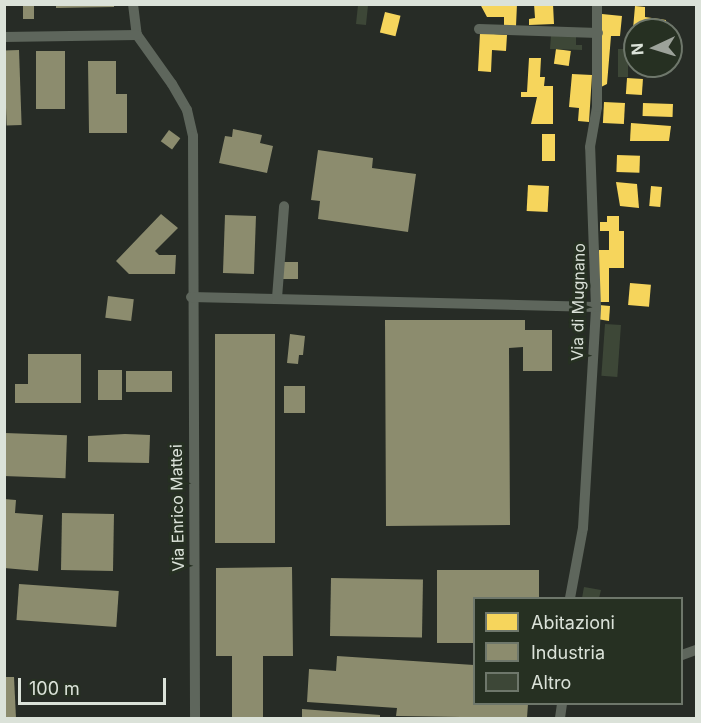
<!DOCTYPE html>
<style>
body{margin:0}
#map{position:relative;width:701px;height:723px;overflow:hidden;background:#272c26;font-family:Inter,sans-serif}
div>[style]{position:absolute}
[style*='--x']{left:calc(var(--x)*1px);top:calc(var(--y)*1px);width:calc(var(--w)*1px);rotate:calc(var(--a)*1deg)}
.homes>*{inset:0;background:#f6d55c;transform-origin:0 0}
.industry>*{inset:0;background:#8c8c6e;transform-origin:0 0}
.building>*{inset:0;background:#3d4737;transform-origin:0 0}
.street>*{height:10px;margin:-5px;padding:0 5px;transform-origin:5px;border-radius:5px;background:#5e665c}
span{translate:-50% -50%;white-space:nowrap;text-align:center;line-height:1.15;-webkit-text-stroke:6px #263022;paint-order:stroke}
.street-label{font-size:16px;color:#dbe2d9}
.frame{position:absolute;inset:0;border:6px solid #dbe2d9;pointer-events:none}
.legend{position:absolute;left:473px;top:597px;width:210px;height:108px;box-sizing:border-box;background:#263022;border:2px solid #6e776b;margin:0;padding:8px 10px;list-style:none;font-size:18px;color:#dbe2d9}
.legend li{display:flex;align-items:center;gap:12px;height:30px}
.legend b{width:30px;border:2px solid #6e776b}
.north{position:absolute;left:623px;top:18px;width:60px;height:60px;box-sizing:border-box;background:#263022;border:2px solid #6e776b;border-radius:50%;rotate:266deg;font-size:16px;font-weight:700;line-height:24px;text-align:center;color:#dbe2d9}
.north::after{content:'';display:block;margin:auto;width:21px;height:27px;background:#9ca29a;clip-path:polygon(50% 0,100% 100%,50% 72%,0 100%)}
.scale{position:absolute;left:18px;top:678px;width:148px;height:27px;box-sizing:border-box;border:3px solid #dbe2d9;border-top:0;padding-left:8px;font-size:18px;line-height:21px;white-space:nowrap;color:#dbe2d9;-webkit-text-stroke:4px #263022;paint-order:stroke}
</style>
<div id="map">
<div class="homes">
<i style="clip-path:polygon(480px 4px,517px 4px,516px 26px,504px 25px,504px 17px,487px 17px)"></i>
<i style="clip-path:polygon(534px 4px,553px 4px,554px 24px,529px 25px,529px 19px,535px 18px)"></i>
<i style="clip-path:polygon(635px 6px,645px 7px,645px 17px,666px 20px,664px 30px,633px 29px)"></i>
<i style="left:385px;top:12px;width:16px;height:21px;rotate:14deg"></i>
<i style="clip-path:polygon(602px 14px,622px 16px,620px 36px,611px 36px,607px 84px,601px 87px)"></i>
<i style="clip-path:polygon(480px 33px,507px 35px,506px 51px,492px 50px,491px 72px,478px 71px)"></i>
<i style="left:556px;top:49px;width:15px;height:15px;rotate:8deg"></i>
<i style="clip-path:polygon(529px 58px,541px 58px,540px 77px,545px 77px,544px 86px,553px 86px,553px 124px,531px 124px,537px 97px,521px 97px,521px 92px,527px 92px)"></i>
<i style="clip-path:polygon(572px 74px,592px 75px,589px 122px,578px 121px,579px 108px,569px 107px)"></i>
<i style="left:627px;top:78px;width:16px;height:16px;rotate:4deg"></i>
<i style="left:604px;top:102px;width:21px;height:21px;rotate:3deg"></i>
<i style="left:643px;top:103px;width:30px;height:13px;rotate:2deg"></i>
<i style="clip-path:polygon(631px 123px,671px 126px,669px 141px,630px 141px)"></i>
<i style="left:542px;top:134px;width:13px;height:27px"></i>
<i style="left:617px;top:155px;width:23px;height:17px;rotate:2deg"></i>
<i style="clip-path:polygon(616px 182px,637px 184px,639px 208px,620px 206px)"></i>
<i style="left:528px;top:185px;width:21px;height:26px;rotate:3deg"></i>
<i style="left:651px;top:186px;width:11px;height:20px;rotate:5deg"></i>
<i style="clip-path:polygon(607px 216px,619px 216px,619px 231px,624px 231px,624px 268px,609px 268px,609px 302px,599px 302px,599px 250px,609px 250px,609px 231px,600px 231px,600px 222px,607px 222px)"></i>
<i style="left:630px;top:283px;width:21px;height:22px;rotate:5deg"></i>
<i style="clip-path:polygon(599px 305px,610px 306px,609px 321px,597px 319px)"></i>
</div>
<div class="industry">
<i style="left:23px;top:4px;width:11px;height:15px"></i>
<i style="clip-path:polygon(56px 4px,114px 4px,114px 7px,56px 8px)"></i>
<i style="left:19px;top:50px;width:75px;height:15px;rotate:88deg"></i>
<i style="left:36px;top:51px;width:29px;height:58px"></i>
<i style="clip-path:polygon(88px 61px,116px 61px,116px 94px,127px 94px,127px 133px,89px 133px)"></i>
<i style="clip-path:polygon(233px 129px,262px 135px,260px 143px,273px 146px,267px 173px,219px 163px,225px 136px,232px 137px)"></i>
<i style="left:169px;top:130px;width:14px;height:14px;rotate:36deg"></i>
<i style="clip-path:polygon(318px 150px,373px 158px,372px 168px,416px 174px,408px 232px,318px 219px,320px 201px,311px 200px)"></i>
<i style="clip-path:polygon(161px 214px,178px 228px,155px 251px,159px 255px,176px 255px,175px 274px,129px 274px,116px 261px)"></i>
<i style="left:225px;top:215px;width:31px;height:58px;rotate:2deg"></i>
<i style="left:283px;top:262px;width:15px;height:17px"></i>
<i style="left:108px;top:296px;width:26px;height:22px;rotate:7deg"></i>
<i style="clip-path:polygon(385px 320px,525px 320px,525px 330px,552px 330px,552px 371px,523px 371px,523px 347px,509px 348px,510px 525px,386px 526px)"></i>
<i style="left:215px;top:334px;width:60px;height:209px"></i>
<i style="clip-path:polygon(290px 334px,305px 336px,303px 355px,299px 355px,298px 364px,287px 363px)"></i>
<i style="clip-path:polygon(28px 354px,81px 354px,81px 403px,15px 403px,15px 384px,28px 384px)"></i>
<i style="left:98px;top:370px;width:24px;height:30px"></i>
<i style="left:126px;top:371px;width:46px;height:21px"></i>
<i style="left:284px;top:386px;width:21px;height:27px"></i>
<i style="left:5px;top:433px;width:62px;height:43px;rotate:2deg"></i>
<i style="clip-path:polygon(125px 434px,150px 435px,149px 463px,88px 462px,88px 436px)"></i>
<i style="clip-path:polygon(4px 499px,16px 500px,15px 513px,43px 515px,38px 571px,4px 568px)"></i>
<i style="left:62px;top:513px;width:52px;height:57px;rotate:1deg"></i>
<i style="clip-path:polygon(292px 567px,293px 656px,263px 656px,263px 718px,232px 718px,232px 656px,216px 656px,216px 568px)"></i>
<i style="clip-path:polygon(437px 570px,539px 570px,539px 598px,474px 598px,474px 643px,437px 643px)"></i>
<i style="left:331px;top:578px;width:92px;height:58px;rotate:1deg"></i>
<i style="left:19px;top:584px;width:100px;height:36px;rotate:4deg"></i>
<i style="clip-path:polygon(337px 656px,474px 665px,474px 704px,528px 704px,527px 718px,396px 716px,397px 708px,307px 702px,309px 669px,336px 671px)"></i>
<i style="clip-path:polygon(4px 677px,14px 677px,16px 718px,4px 718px)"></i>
<i style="clip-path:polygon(302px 709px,380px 715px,380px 718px,302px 718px)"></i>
</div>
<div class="building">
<i style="left:358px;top:5px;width:10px;height:19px;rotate:6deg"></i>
<i style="clip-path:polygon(551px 35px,576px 36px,576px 45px,582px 45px,582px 50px,550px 49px)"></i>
<i style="left:618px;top:49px;width:10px;height:28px"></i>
<i style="left:605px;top:324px;width:16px;height:52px;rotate:4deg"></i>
<i style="clip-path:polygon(584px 587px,601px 590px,599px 598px,582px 598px)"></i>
</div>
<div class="street">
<i style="--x:133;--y:4;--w:31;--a:83"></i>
<i style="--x:137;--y:35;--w:60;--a:54.5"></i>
<i style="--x:172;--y:84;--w:30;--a:60"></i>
<i style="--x:187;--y:110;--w:27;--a:77"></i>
<i style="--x:193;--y:136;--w:582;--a:89.8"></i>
<i style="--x:479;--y:29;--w:119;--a:1.9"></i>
<i style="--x:4;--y:37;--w:133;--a:-0.9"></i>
<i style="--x:191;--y:297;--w:405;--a:1.4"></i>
<i style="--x:277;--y:298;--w:92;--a:-85.6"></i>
<i style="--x:570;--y:598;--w:71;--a:-79.5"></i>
<i style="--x:583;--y:528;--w:221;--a:-86.6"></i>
<i style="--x:596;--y:307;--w:160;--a:-92.1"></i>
<i style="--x:590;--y:147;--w:41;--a:-80.1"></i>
<i style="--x:597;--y:107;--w:103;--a:-90"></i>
<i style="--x:682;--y:655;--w:15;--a:-20"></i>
<i style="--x:560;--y:718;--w:14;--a:-82"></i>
</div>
<div class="street-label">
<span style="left:578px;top:302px;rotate:-89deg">Via di Mugnano</span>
<span style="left:177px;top:508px;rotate:-91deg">Via Enrico Mattei</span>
</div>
<div class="frame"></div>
<ul class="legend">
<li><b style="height:16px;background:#f6d55c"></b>Abitazioni</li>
<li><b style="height:16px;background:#8c8c6e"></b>Industria</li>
<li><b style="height:16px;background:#3d4737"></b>Altro</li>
</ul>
<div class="north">N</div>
<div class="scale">100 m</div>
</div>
